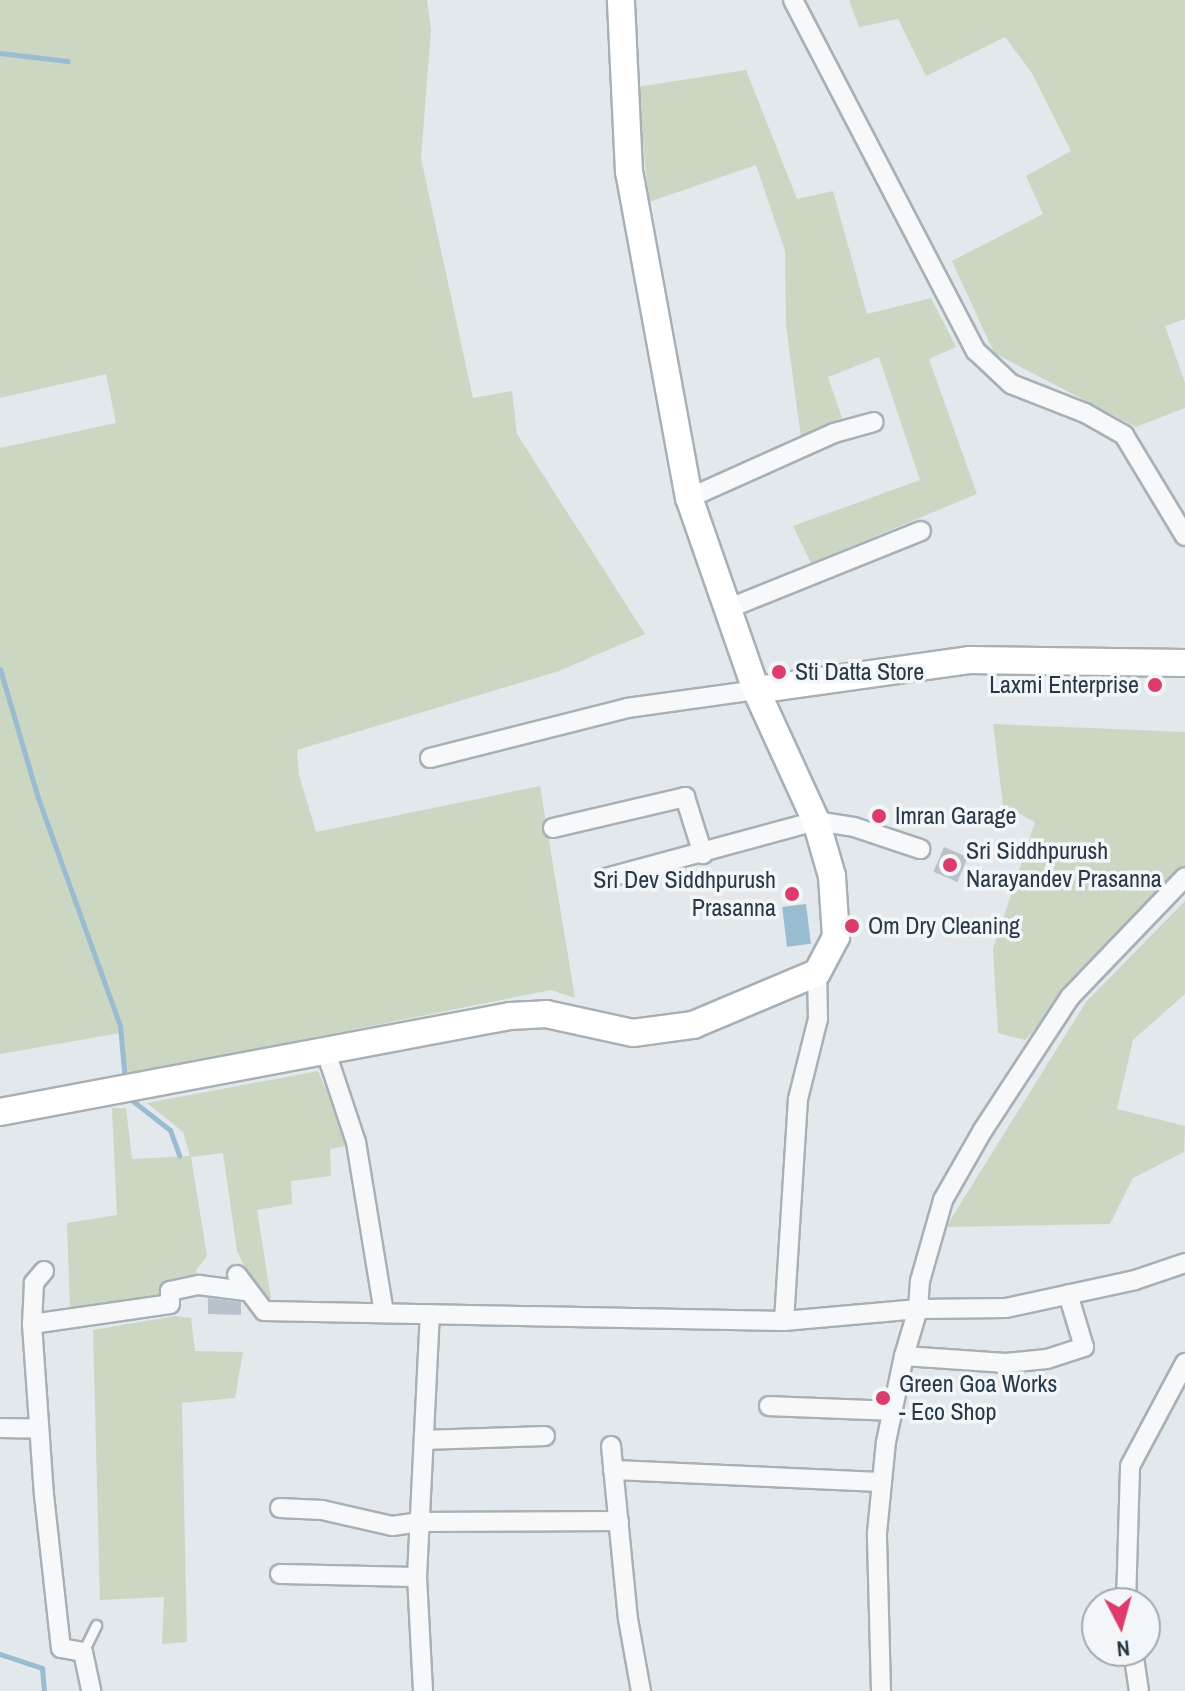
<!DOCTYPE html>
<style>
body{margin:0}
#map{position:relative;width:1185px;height:1691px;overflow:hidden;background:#e2e8ec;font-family:"Archivo Narrow",sans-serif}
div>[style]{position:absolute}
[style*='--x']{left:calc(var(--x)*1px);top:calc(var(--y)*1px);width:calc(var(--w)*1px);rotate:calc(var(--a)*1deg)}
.green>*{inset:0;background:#cbd7c2}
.water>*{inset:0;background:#9abcd0;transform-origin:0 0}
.stream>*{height:5px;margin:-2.5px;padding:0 2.5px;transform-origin:2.5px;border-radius:2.5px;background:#9abcd0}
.building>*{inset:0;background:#b9c2cb;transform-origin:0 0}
.roads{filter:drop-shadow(2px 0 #a6b0b7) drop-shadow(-2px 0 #a6b0b7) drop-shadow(0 2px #a6b0b7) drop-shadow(0 -2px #a6b0b7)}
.lane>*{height:9px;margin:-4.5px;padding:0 4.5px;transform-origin:4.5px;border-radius:4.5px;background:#f6f8fa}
.street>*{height:18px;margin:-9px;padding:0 9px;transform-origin:9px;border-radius:9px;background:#f6f8fa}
.secondary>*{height:26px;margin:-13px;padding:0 13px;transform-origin:13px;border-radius:13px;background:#fff}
.dots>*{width:22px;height:22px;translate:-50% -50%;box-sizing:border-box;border:4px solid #f2f6f9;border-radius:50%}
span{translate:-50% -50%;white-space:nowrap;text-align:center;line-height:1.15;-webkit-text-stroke:7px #f2f6f9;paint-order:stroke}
.poi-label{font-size:24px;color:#283846}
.left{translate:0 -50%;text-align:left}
.right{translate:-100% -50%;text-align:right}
.north{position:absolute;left:1081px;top:1587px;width:80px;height:80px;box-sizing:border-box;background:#f2f6f9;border:2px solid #a1aab1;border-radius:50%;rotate:174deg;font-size:22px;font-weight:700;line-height:32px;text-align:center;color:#283846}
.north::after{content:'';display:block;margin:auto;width:28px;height:36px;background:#de3b6d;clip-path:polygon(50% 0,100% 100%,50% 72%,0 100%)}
</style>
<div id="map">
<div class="green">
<i style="clip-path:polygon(0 0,427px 0,431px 30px,421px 158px,473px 398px,512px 391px,517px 434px,645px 634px,559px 671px,297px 750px,299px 775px,316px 832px,540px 786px,575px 998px,551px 990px,127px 1075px,120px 1033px,0 1054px,0 448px,116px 423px,106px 374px,0 398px)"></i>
<i style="clip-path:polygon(849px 0,1185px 0,1185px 319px,1165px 326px,1185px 383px,1185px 408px,1136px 427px,994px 353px,952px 261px,1043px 214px,1026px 176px,1071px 151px,1032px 73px,1005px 37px,926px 76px,898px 19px,859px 27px)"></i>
<i style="clip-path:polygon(746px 70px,797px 199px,833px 191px,867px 314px,931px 298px,956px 347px,929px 359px,977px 494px,811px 563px,793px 526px,920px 480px,879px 357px,828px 377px,842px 418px,801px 438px,786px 325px,785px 251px,756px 165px,649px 202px,637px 87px)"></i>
<i style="clip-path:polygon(993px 724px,1185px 732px,1185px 868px,1025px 1040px,998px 1033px,993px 949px,1035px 822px,1003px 805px)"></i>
<i style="clip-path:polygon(1185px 901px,1185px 994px,1133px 1040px,1117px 1109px,1185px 1126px,1184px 1152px,1133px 1178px,1110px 1224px,946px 1227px,1086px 1002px)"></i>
<i style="clip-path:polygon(318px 1071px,349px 1145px,330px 1149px,331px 1176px,291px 1181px,292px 1204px,257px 1210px,271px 1299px,257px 1291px,237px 1251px,223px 1153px,191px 1157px,207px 1256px,196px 1270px,199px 1280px,164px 1297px,70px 1310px,67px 1223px,117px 1215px,112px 1108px,126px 1108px,132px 1159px,190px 1156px,183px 1132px,147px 1103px)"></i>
<i style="clip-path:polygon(175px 1316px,191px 1318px,195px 1351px,243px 1352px,235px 1398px,182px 1403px,187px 1642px,162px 1644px,164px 1597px,100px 1600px,93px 1330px)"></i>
</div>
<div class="water">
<i style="left:806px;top:904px;width:40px;height:24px;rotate:83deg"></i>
</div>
<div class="stream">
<i style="--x:0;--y:53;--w:68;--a:6.7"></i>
<i style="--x:0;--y:669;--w:134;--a:73.6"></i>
<i style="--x:38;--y:798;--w:242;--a:70.2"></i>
<i style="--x:120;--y:1026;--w:55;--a:84.8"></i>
<i style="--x:129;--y:1098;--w:52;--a:38"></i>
<i style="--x:170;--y:1130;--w:27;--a:70"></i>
<i style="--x:0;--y:1654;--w:44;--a:18.4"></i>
<i style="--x:42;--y:1668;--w:23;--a:85"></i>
</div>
<div class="building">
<i style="left:944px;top:847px;width:26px;height:27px;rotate:23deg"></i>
<i style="clip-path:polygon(208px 1298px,241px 1302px,241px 1315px,208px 1314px)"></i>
</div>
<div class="roads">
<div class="lane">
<i style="--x:83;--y:1652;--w:30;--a:-64"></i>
</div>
<div class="street">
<i style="--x:793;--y:0;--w:396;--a:62.5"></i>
<i style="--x:976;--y:351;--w:48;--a:43.3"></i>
<i style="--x:1011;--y:384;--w:79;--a:21.4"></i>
<i style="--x:1085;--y:413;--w:45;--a:29.4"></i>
<i style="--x:1124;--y:435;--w:118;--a:58.9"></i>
<i style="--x:689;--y:498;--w:159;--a:-24.1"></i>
<i style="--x:834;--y:433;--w:41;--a:-15.4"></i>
<i style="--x:727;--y:609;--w:209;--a:-21.9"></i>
<i style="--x:430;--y:758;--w:203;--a:-14.2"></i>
<i style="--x:627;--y:708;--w:130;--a:-7.9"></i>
<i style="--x:553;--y:828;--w:136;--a:-13.2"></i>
<i style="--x:685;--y:797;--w:60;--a:72.5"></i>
<i style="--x:606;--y:878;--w:218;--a:-15.2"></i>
<i style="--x:816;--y:821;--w:38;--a:9"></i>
<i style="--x:854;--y:827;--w:70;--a:18.4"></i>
<i style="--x:325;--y:1049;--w:98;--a:71.6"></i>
<i style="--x:356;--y:1142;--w:173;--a:80.7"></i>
<i style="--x:44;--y:1271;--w:16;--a:130"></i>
<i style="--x:34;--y:1283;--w:41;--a:92.8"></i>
<i style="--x:32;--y:1324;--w:171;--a:86"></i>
<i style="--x:44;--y:1495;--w:154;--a:83.7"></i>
<i style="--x:61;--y:1648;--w:22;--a:10"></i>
<i style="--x:83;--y:1652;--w:40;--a:78"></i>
<i style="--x:237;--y:1275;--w:45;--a:53.1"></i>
<i style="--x:264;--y:1311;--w:520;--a:1.1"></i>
<i style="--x:784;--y:1321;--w:135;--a:-5.1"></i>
<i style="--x:918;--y:1309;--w:88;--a:-0.7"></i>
<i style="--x:1006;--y:1308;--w:132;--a:-12.2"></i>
<i style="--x:1135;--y:1280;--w:53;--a:-18.8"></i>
<i style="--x:784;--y:1321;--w:222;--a:-86.4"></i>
<i style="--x:798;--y:1099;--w:82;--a:-76"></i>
<i style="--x:818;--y:1019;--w:46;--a:-91.2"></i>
<i style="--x:32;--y:1324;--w:139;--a:-8.2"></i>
<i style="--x:170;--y:1304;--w:13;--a:-90"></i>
<i style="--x:170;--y:1291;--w:30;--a:-12"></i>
<i style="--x:199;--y:1285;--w:47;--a:7.3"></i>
<i style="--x:904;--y:1356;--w:102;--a:3.9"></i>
<i style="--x:1006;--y:1363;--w:41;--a:-5.6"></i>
<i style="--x:1047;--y:1359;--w:39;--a:-18"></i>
<i style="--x:1084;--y:1347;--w:55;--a:-106.8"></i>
<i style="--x:769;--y:1406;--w:124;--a:2.3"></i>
<i style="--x:0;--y:1428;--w:39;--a:1"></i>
<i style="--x:424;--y:1440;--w:121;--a:-1.9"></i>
<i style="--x:611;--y:1446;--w:174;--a:84.4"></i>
<i style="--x:628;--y:1619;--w:73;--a:79.8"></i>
<i style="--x:613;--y:1470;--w:269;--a:2.6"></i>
<i style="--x:280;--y:1508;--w:42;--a:2.7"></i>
<i style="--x:322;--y:1510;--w:72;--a:12.9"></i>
<i style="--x:392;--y:1526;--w:27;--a:-8"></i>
<i style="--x:419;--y:1522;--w:200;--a:-0.3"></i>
<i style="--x:280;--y:1574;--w:137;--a:1.3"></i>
<i style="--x:1126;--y:1603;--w:137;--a:-88.3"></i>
<i style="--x:1130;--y:1466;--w:117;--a:-61.9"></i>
<i style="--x:1133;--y:1651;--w:40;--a:81.5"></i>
<i style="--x:423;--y:1691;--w:114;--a:-93"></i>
<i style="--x:417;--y:1577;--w:263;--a:-87.2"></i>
<i style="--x:881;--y:1691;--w:158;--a:-91.5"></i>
<i style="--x:877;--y:1533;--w:91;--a:-84.4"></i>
<i style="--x:886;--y:1442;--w:88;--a:-78.2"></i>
<i style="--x:904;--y:1356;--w:49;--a:-73.4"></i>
<i style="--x:918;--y:1309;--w:28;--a:-86"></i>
<i style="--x:920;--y:1281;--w:84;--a:-74.1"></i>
<i style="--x:943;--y:1200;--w:81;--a:-60.3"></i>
<i style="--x:983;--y:1130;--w:159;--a:-56.8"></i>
<i style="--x:1070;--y:997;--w:166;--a:-46.2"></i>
</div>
<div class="secondary">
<i style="--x:756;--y:690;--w:215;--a:-8"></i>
<i style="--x:969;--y:660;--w:216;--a:0.8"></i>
<i style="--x:0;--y:1112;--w:519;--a:-10.66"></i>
<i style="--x:510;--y:1016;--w:36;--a:-3"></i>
<i style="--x:546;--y:1014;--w:89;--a:12.3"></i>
<i style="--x:633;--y:1033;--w:61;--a:-7.6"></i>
<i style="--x:693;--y:1025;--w:134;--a:-22.8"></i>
<i style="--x:817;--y:973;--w:41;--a:-62.2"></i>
<i style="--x:836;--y:937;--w:61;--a:-93.8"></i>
<i style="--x:832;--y:876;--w:57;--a:-106.2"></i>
<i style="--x:816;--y:821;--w:144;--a:-114.6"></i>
<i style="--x:756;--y:690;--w:203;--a:-109.2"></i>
<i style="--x:689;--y:498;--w:331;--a:-100.4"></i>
<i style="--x:629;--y:172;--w:172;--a:-92.7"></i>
</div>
</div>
<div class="dots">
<i style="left:779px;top:672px;background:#de3b6d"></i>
<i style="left:1155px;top:685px;background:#de3b6d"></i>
<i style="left:879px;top:816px;background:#de3b6d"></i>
<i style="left:950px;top:865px;background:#de3b6d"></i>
<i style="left:792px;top:894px;background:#de3b6d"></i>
<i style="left:852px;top:926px;background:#de3b6d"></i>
<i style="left:883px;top:1398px;background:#de3b6d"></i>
</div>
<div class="poi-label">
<span class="left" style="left:795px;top:672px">Sti Datta Store</span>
<span class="right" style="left:1139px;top:685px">Laxmi Enterprise</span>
<span class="left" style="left:895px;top:816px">Imran Garage</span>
<span class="left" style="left:966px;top:865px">Sri Siddhpurush<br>Narayandev Prasanna</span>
<span class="right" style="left:776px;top:894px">Sri Dev Siddhpurush<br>Prasanna</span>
<span class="left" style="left:868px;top:926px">Om Dry Cleaning</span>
<span class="left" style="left:899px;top:1398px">Green Goa Works<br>- Eco Shop</span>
</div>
<div class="north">N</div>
</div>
